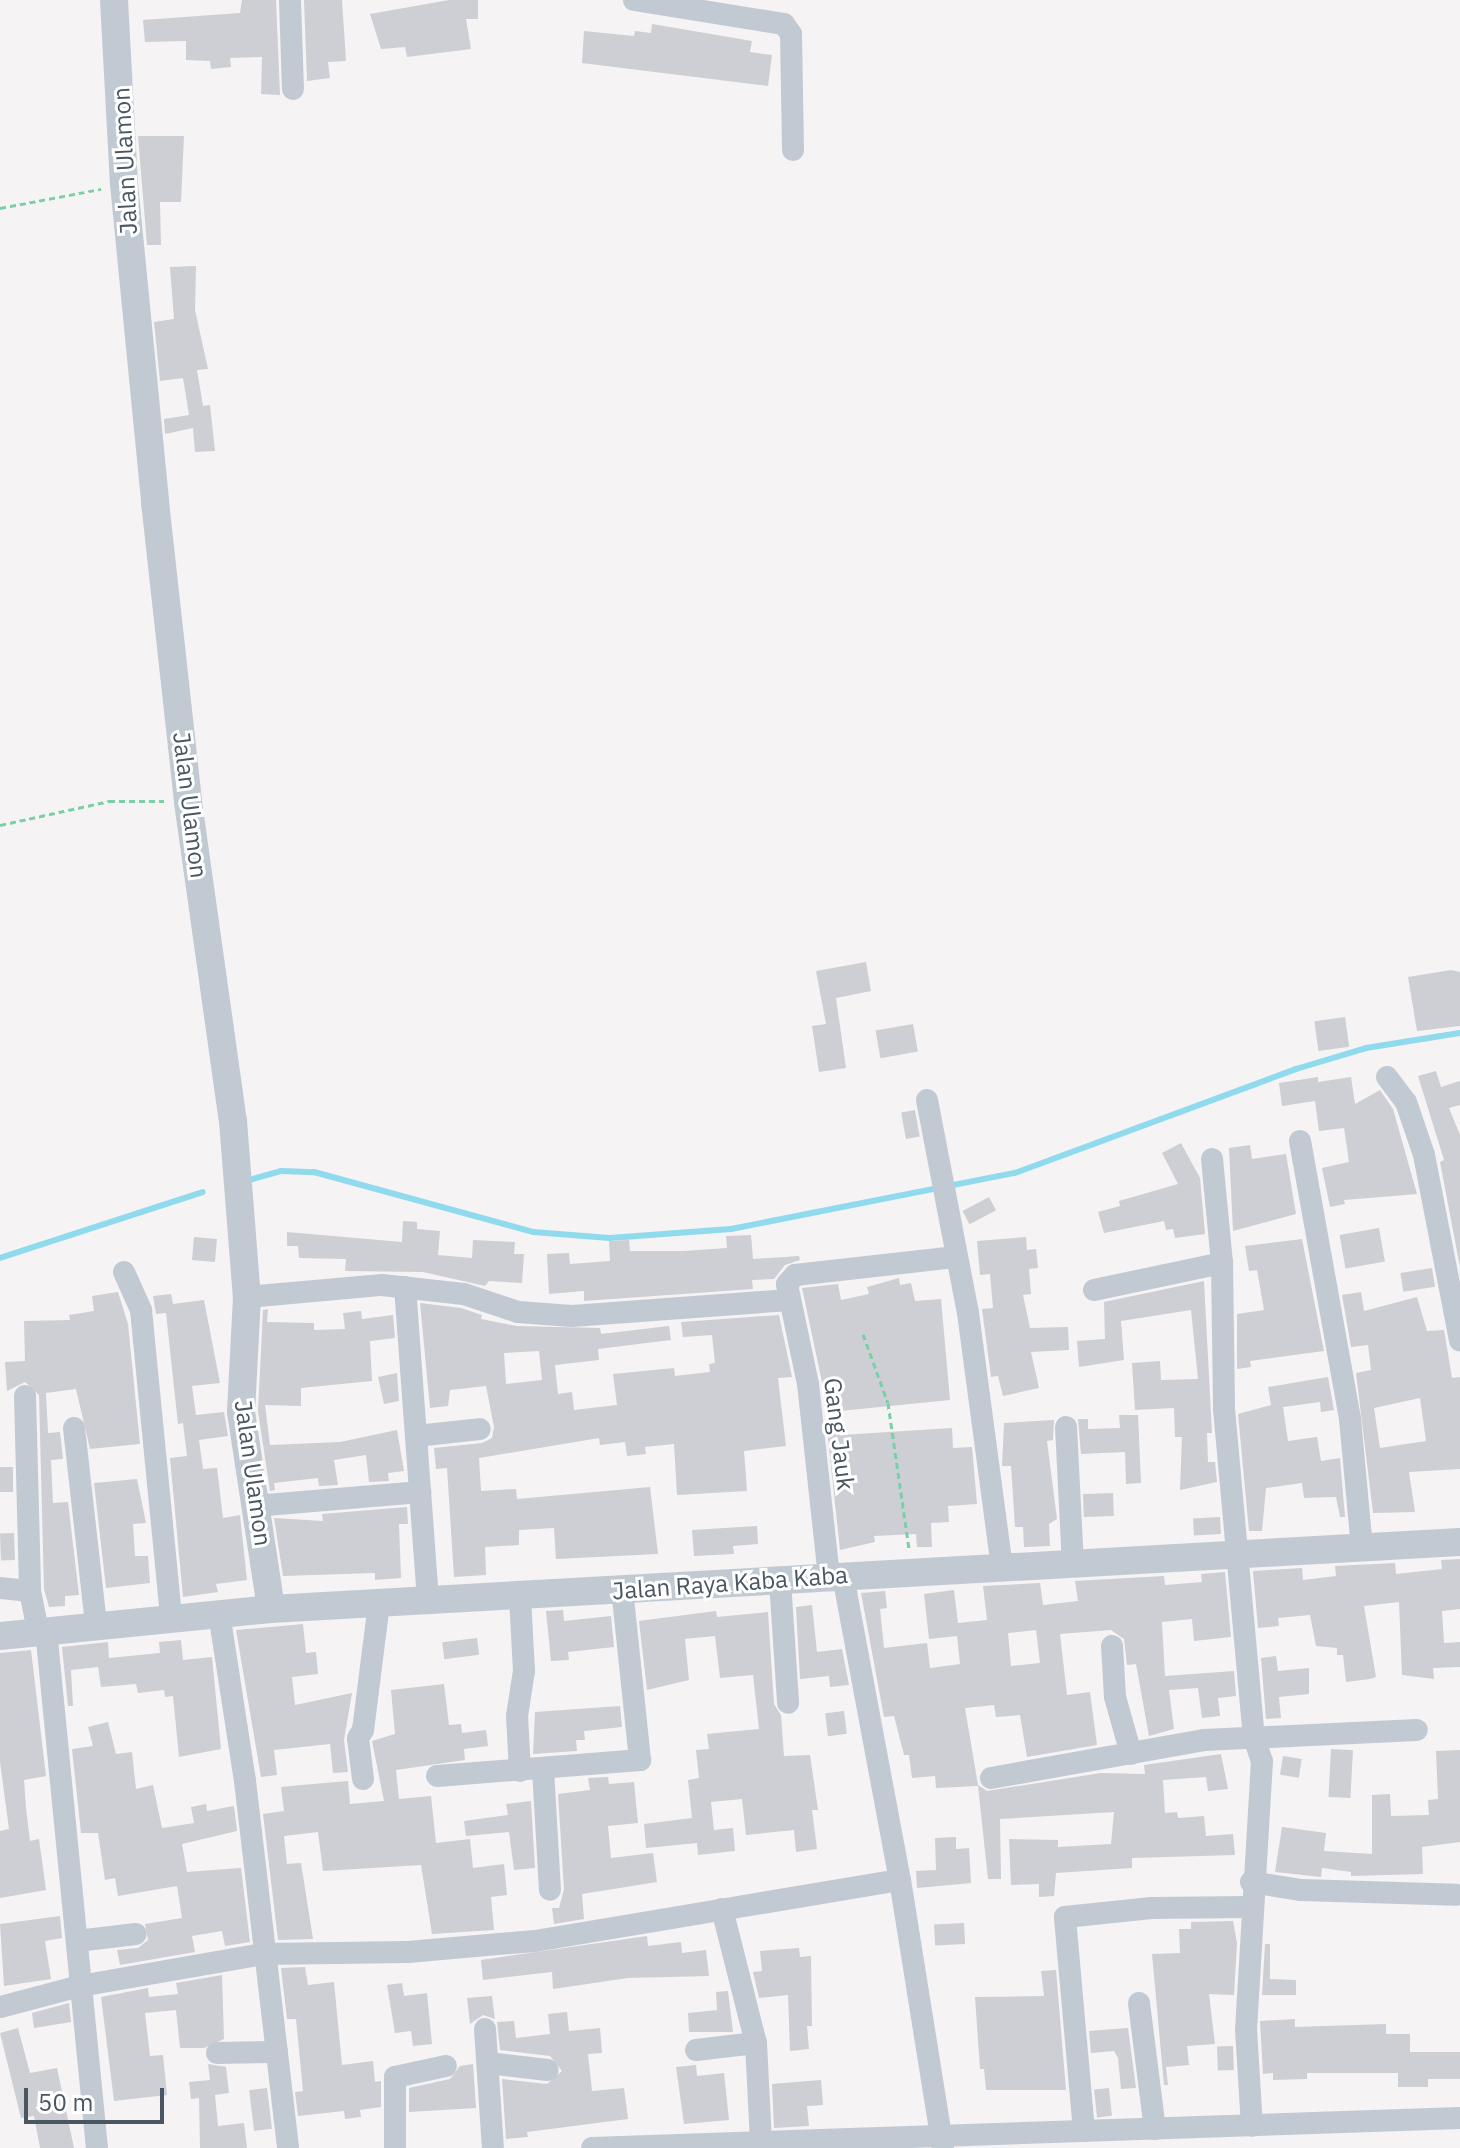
<!DOCTYPE html>
<style>
body{margin:0}
#map{position:relative;width:1460px;height:2148px;overflow:hidden;background:#f5f3f3;font-family:"IBM Plex Sans",sans-serif}
div>[style]{position:absolute}
[style*='--x']{left:calc(var(--x)*1px);top:calc(var(--y)*1px);width:calc(var(--w)*1px);rotate:calc(var(--a)*1deg)}
.stream>*{height:6px;margin:-3px;padding:0 3px;transform-origin:3px;border-radius:3px;background:#90daee}
.building>*{inset:0;background:#cdcfd5;transform-origin:0 0}
.path>*{height:3px;margin-top:-1.5px;transform-origin:0;background:repeating-linear-gradient(90deg,#7ad0a6 0 6px,transparent 0 10px)}
.minor>*{height:22px;margin:-11px;padding:0 11px;transform-origin:11px;border-radius:11px;background:#c1cad2}
.tertiary>*{height:28px;margin:-14px;padding:0 14px;transform-origin:14px;border-radius:14px;background:#c1cad2}
span{translate:-50% -50%;white-space:nowrap;text-align:center;line-height:1.15;-webkit-text-stroke:6px #fff;paint-order:stroke}
.street-label{font-size:24px;color:#4a5661}
.scale{position:absolute;left:24px;top:2088px;width:140px;height:36px;box-sizing:border-box;border:4px solid #4a5661;border-top:0;padding-left:10px;font-size:24px;line-height:28px;white-space:nowrap;color:#4a5661;-webkit-text-stroke:6px #fff;paint-order:stroke}
</style>
<div id="map">
<div class="stream">
<i style="--x:246;--y:1181;--w:36;--a:-16"></i>
<i style="--x:281;--y:1171;--w:33;--a:2"></i>
<i style="--x:314;--y:1172;--w:227;--a:15.3"></i>
<i style="--x:533;--y:1232;--w:77;--a:4.5"></i>
<i style="--x:610;--y:1238;--w:121;--a:-4.3"></i>
<i style="--x:731;--y:1229;--w:289;--a:-11.2"></i>
<i style="--x:1015;--y:1173;--w:300;--a:-20.3"></i>
<i style="--x:1296;--y:1069;--w:73;--a:-16.7"></i>
<i style="--x:1366;--y:1048;--w:95;--a:-9.1"></i>
<i style="--x:0;--y:1258;--w:213;--a:-18"></i>
</div>
<div class="building">
<i style="clip-path:polygon(242px 0,276px 0,280px 95px,261px 94px,262px 57px,230px 58px,231px 67px,211px 69px,210px 61px,186px 60px,186px 41px,145px 42px,143px 20px,240px 13px)"></i>
<i style="clip-path:polygon(304px 0,342px 0,346px 61px,328px 62px,330px 78px,307px 81px)"></i>
<i style="clip-path:polygon(449px 0,478px 0,478px 19px,466px 19px,471px 49px,407px 57px,405px 47px,381px 49px,370px 14px)"></i>
<i style="clip-path:polygon(652px 24px,752px 41px,750px 52px,772px 55px,768px 86px,582px 63px,584px 31px,634px 36px,635px 31px,651px 33px)"></i>
<i style="clip-path:polygon(138px 136px,184px 136px,181px 202px,160px 202px,161px 245px,147px 245px)"></i>
<i style="clip-path:polygon(196px 266px,195px 310px,208px 369px,197px 370px,203px 406px,210px 405px,215px 451px,195px 452px,193px 428px,165px 434px,164px 419px,189px 415px,183px 378px,160px 381px,154px 322px,174px 319px,170px 267px)"></i>
<i style="clip-path:polygon(866px 962px,871px 991px,836px 998px,846px 1068px,819px 1072px,812px 1026px,826px 1024px,816px 971px)"></i>
<i style="clip-path:polygon(1451px 970px,1460px 972px,1460px 1026px,1417px 1031px,1408px 977px)"></i>
<i style="left:1345px;top:1017px;width:30px;height:31px;rotate:82deg"></i>
<i style="left:913px;top:1024px;width:28px;height:38px;rotate:80deg"></i>
<i style="clip-path:polygon(1436px 1071px,1441px 1087px,1460px 1081px,1460px 1105px,1449px 1108px,1460px 1135px,1460px 1267px,1440px 1162px,1444px 1160px,1418px 1076px)"></i>
<i style="clip-path:polygon(1318px 1077px,1318px 1082px,1351px 1077px,1355px 1104px,1380px 1090px,1393px 1109px,1417px 1194px,1344px 1200px,1345px 1204px,1330px 1207px,1322px 1168px,1349px 1162px,1344px 1128px,1319px 1131px,1315px 1101px,1282px 1106px,1279px 1083px)"></i>
<i style="left:915px;top:1110px;width:27px;height:14px;rotate:80deg"></i>
<i style="clip-path:polygon(1181px 1143px,1200px 1178px,1205px 1234px,1175px 1238px,1173px 1229px,1166px 1230px,1164px 1221px,1104px 1233px,1098px 1212px,1120px 1206px,1119px 1201px,1178px 1184px,1162px 1153px)"></i>
<i style="clip-path:polygon(1250px 1145px,1252px 1159px,1286px 1154px,1296px 1214px,1233px 1231px,1229px 1148px)"></i>
<i style="left:989px;top:1197px;width:15px;height:30px;rotate:62deg"></i>
<i style="clip-path:polygon(403px 1221px,417px 1222px,417px 1229px,440px 1231px,438px 1255px,472px 1258px,473px 1240px,515px 1242px,514px 1254px,524px 1254px,522px 1283px,489px 1281px,485px 1286px,423px 1272px,345px 1271px,346px 1259px,299px 1258px,298px 1246px,287px 1246px,287px 1232px,402px 1242px)"></i>
<i style="left:1379px;top:1228px;width:34px;height:40px;rotate:80deg"></i>
<i style="clip-path:polygon(751px 1235px,753px 1259px,799px 1256px,800px 1260px,785px 1265px,774px 1279px,752px 1280px,753px 1289px,584px 1301px,584px 1291px,549px 1294px,547px 1254px,569px 1253px,570px 1264px,610px 1261px,609px 1241px,629px 1240px,630px 1251px,684px 1251px,727px 1248px,726px 1236px)"></i>
<i style="left:194px;top:1237px;width:23px;height:23px;rotate:5deg"></i>
<i style="clip-path:polygon(1026px 1237px,1027px 1250px,1036px 1249px,1038px 1268px,1029px 1269px,1031px 1294px,1023px 1295px,1030px 1328px,1068px 1327px,1069px 1350px,1031px 1352px,1039px 1388px,1003px 1396px,998px 1376px,991px 1377px,982px 1309px,993px 1308px,990px 1274px,980px 1275px,977px 1241px)"></i>
<i style="clip-path:polygon(1302px 1239px,1324px 1351px,1250px 1361px,1251px 1367px,1237px 1369px,1237px 1314px,1264px 1310px,1257px 1270px,1249px 1271px,1245px 1246px)"></i>
<i style="left:1432px;top:1268px;width:19px;height:32px;rotate:81deg"></i>
<i style="clip-path:polygon(899px 1278px,900px 1285px,911px 1283px,915px 1301px,941px 1299px,950px 1400px,840px 1411px,841px 1435px,952px 1428px,953px 1448px,972px 1447px,977px 1504px,948px 1506px,949px 1522px,931px 1523px,932px 1547px,917px 1547px,916px 1534px,874px 1536px,875px 1542px,840px 1550px,822px 1382px,802px 1288px,838px 1284px,841px 1300px,869px 1294px,867px 1287px)"></i>
<i style="clip-path:polygon(1204px 1281px,1212px 1433px,1207px 1433px,1208px 1462px,1215px 1462px,1217px 1482px,1180px 1490px,1182px 1437px,1175px 1437px,1174px 1408px,1135px 1410px,1132px 1363px,1160px 1361px,1161px 1380px,1198px 1379px,1191px 1310px,1121px 1321px,1124px 1360px,1079px 1367px,1077px 1341px,1105px 1339px,1104px 1302px)"></i>
<i style="clip-path:polygon(118px 1292px,128px 1324px,140px 1444px,90px 1449px,76px 1389px,46px 1393px,48px 1433px,60px 1432px,63px 1459px,51px 1460px,53px 1503px,68px 1502px,79px 1595px,65px 1596px,65px 1606px,49px 1607px,44px 1589px,39px 1395px,25px 1382px,7px 1391px,5px 1362px,25px 1361px,24px 1321px,70px 1320px,69px 1315px,94px 1311px,92px 1296px)"></i>
<i style="clip-path:polygon(evenodd,1361px 1292px,1364px 1311px,1417px 1297px,1427px 1331px,1444px 1330px,1452px 1378px,1460px 1377px,1460px 1469px,1409px 1472px,1415px 1512px,1373px 1513px,1356px 1373px,1371px 1370px,1368px 1345px,1351px 1347px,1342px 1295px,1361px 1292px,1420px 1398px,1426px 1441px,1380px 1448px,1374px 1408px,1420px 1398px)"></i>
<i style="clip-path:polygon(171px 1294px,173px 1304px,204px 1300px,220px 1383px,192px 1386px,196px 1415px,224px 1412px,228px 1436px,199px 1440px,203px 1469px,217px 1468px,223px 1518px,240px 1515px,247px 1580px,216px 1584px,218px 1592px,183px 1597px,170px 1458px,187px 1456px,183px 1423px,178px 1424px,166px 1313px,156px 1314px,153px 1296px)"></i>
<i style="clip-path:polygon(evenodd,420px 1303px,461px 1308px,482px 1315px,481px 1319px,517px 1326px,600px 1328px,601px 1334px,669px 1326px,671px 1340px,598px 1349px,599px 1360px,555px 1365px,558px 1394px,572px 1392px,574px 1410px,617px 1405px,613px 1374px,674px 1368px,675px 1376px,710px 1372px,709px 1364px,715px 1363px,712px 1335px,683px 1337px,681px 1322px,779px 1315px,792px 1377px,778px 1378px,786px 1446px,744px 1451px,747px 1491px,677px 1495px,674px 1444px,645px 1447px,646px 1454px,627px 1456px,625px 1442px,600px 1445px,599px 1438px,479px 1458px,481px 1491px,516px 1489px,517px 1499px,650px 1487px,658px 1554px,556px 1559px,554px 1528px,519px 1530px,519px 1545px,485px 1547px,486px 1575px,454px 1577px,447px 1468px,436px 1469px,434px 1448px,482px 1443px,492px 1438px,494px 1427px,486px 1386px,450px 1390px,448px 1406px,430px 1408px,420px 1303px,539px 1351px,542px 1380px,506px 1384px,504px 1353px,539px 1351px)"></i>
<i style="clip-path:polygon(268px 1309px,267px 1322px,314px 1323px,314px 1330px,345px 1329px,343px 1313px,361px 1311px,362px 1319px,393px 1315px,395px 1338px,370px 1341px,372px 1381px,301px 1388px,301px 1406px,265px 1405px,270px 1445px,340px 1442px,397px 1430px,404px 1471px,388px 1473px,389px 1481px,369px 1482px,366px 1455px,334px 1460px,338px 1485px,319px 1486px,318px 1478px,274px 1483px,275px 1490px,270px 1491px,258px 1411px,263px 1310px)"></i>
<i style="clip-path:polygon(397px 1373px,399px 1401px,384px 1404px,378px 1377px)"></i>
<i style="clip-path:polygon(1328px 1377px,1334px 1410px,1321px 1412px,1320px 1402px,1283px 1407px,1288px 1441px,1317px 1437px,1321px 1461px,1340px 1458px,1345px 1517px,1340px 1517px,1336px 1497px,1304px 1498px,1302px 1483px,1266px 1488px,1262px 1531px,1249px 1531px,1238px 1414px,1271px 1405px,1268px 1387px)"></i>
<i style="clip-path:polygon(1119px 1415px,1138px 1415px,1141px 1483px,1126px 1484px,1125px 1452px,1081px 1454px,1078px 1419px,1088px 1419px,1088px 1429px,1120px 1428px)"></i>
<i style="clip-path:polygon(1054px 1420px,1053px 1440px,1047px 1441px,1057px 1519px,1049px 1524px,1050px 1546px,1024px 1547px,1023px 1527px,1015px 1527px,1011px 1466px,1002px 1466px,1004px 1423px)"></i>
<i style="left:13px;top:1467px;width:25px;height:13px;rotate:90deg"></i>
<i style="clip-path:polygon(137px 1479px,146px 1523px,133px 1524px,135px 1556px,148px 1556px,150px 1583px,106px 1588px,94px 1483px)"></i>
<i style="left:1113px;top:1493px;width:23px;height:30px;rotate:88deg"></i>
<i style="clip-path:polygon(407px 1507px,408px 1524px,399px 1524px,401px 1578px,375px 1580px,375px 1573px,283px 1576px,274px 1518px,323px 1521px,322px 1514px)"></i>
<i style="left:1220px;top:1517px;width:17px;height:27px;rotate:87deg"></i>
<i style="clip-path:polygon(757px 1526px,758px 1544px,733px 1546px,734px 1554px,694px 1556px,692px 1530px)"></i>
<i style="left:14px;top:1533px;width:27px;height:14px;rotate:88deg"></i>
<i style="clip-path:polygon(1460px 1559px,1460px 1609px,1442px 1611px,1444px 1643px,1460px 1642px,1460px 1667px,1433px 1668px,1434px 1679px,1402px 1675px,1399px 1602px,1364px 1606px,1376px 1677px,1370px 1679px,1346px 1682px,1343px 1655px,1337px 1655px,1337px 1648px,1316px 1646px,1310px 1615px,1278px 1618px,1279px 1626px,1258px 1628px,1253px 1571px,1302px 1568px,1303px 1580px,1336px 1576px,1335px 1566px,1395px 1563px,1396px 1574px,1442px 1569px,1441px 1560px)"></i>
<i style="clip-path:polygon(evenodd,1225px 1572px,1231px 1637px,1194px 1641px,1192px 1619px,1162px 1622px,1165px 1676px,1234px 1671px,1236px 1696px,1218px 1698px,1220px 1716px,1202px 1718px,1198px 1688px,1169px 1690px,1174px 1729px,1149px 1736px,1136px 1664px,1127px 1665px,1124px 1639px,1111px 1630px,1060px 1634px,1067px 1695px,1090px 1692px,1097px 1745px,1027px 1757px,1020px 1715px,996px 1717px,994px 1705px,965px 1708px,978px 1785px,987px 1791px,1101px 1773px,1145px 1774px,1144px 1765px,1221px 1754px,1228px 1789px,1208px 1791px,1206px 1777px,1163px 1780px,1165px 1813px,1177px 1812px,1178px 1818px,1204px 1816px,1206px 1836px,1233px 1834px,1235px 1855px,1132px 1858px,1132px 1868px,1056px 1873px,1054px 1896px,1039px 1897px,1039px 1884px,1011px 1885px,1009px 1839px,1058px 1840px,1058px 1847px,1111px 1844px,1114px 1812px,1000px 1819px,1001px 1879px,988px 1879px,978px 1786px,936px 1788px,935px 1776px,912px 1778px,909px 1755px,904px 1755px,894px 1716px,884px 1717px,861px 1593px,885px 1591px,887px 1608px,880px 1609px,884px 1648px,927px 1643px,930px 1668px,960px 1664px,957px 1636px,929px 1639px,924px 1594px,954px 1590px,958px 1623px,987px 1620px,983px 1586px,1040px 1583px,1043px 1605px,1078px 1601px,1075px 1581px,1164px 1576px,1165px 1585px,1202px 1582px,1201px 1574px,1225px 1572px,1036px 1630px,1040px 1663px,1011px 1666px,1008px 1633px,1036px 1630px)"></i>
<i style="clip-path:polygon(812px 1605px,817px 1652px,842px 1649px,849px 1685px,830px 1687px,829px 1676px,800px 1679px,796px 1607px)"></i>
<i style="clip-path:polygon(563px 1610px,564px 1621px,611px 1616px,614px 1647px,568px 1652px,569px 1660px,551px 1661px,546px 1611px)"></i>
<i style="clip-path:polygon(716px 1611px,717px 1617px,768px 1612px,774px 1704px,781px 1715px,784px 1756px,810px 1755px,818px 1810px,812px 1810px,817px 1849px,796px 1852px,794px 1830px,746px 1835px,742px 1799px,711px 1802px,714px 1830px,733px 1828px,735px 1851px,698px 1855px,697px 1843px,646px 1848px,644px 1824px,692px 1818px,688px 1780px,699px 1778px,696px 1750px,709px 1749px,707px 1734px,759px 1729px,753px 1675px,720px 1678px,715px 1636px,685px 1639px,689px 1680px,647px 1690px,639px 1621px)"></i>
<i style="clip-path:polygon(303px 1624px,306px 1653px,316px 1652px,318px 1674px,292px 1677px,295px 1705px,352px 1693px,344px 1740px,348px 1772px,333px 1773px,330px 1744px,274px 1750px,277px 1775px,261px 1777px,236px 1630px)"></i>
<i style="left:477px;top:1638px;width:17px;height:35px;rotate:83deg"></i>
<i style="clip-path:polygon(181px 1640px,183px 1660px,212px 1657px,221px 1749px,179px 1757px,173px 1696px,165px 1697px,164px 1690px,138px 1693px,136px 1684px,101px 1687px,98px 1667px,71px 1670px,73px 1706px,68px 1706px,62px 1647px,108px 1642px,109px 1658px,160px 1653px,159px 1642px)"></i>
<i style="clip-path:polygon(31px 1650px,46px 1776px,24px 1780px,26px 1808px,30px 1841px,39px 1839px,46px 1890px,0 1898px,0 1831px,9px 1829px,0 1762px,0 1653px)"></i>
<i style="clip-path:polygon(1276px 1656px,1278px 1671px,1309px 1668px,1309px 1694px,1279px 1697px,1281px 1718px,1266px 1719px,1261px 1658px)"></i>
<i style="clip-path:polygon(444px 1684px,449px 1725px,461px 1724px,462px 1733px,486px 1730px,488px 1746px,464px 1749px,465px 1760px,396px 1770px,399px 1799px,431px 1796px,436px 1843px,470px 1839px,473px 1868px,504px 1864px,507px 1895px,491px 1897px,494px 1930px,432px 1934px,421px 1865px,323px 1871px,318px 1832px,284px 1836px,287px 1864px,301px 1863px,313px 1939px,278px 1940px,263px 1814px,284px 1811px,281px 1787px,301px 1785px,348px 1781px,350px 1804px,384px 1801px,372px 1741px,395px 1734px,391px 1690px)"></i>
<i style="clip-path:polygon(620px 1706px,622px 1727px,584px 1731px,585px 1740px,576px 1740px,577px 1751px,533px 1754px,535px 1712px)"></i>
<i style="left:844px;top:1711px;width:23px;height:19px;rotate:83deg"></i>
<i style="clip-path:polygon(108px 1722px,116px 1754px,132px 1752px,136px 1789px,153px 1785px,162px 1828px,194px 1823px,191px 1807px,206px 1804px,207px 1811px,234px 1806px,237px 1831px,182px 1844px,187px 1872px,241px 1868px,250px 1942px,225px 1946px,222px 1931px,192px 1936px,195px 1952px,120px 1965px,117px 1950px,138px 1948px,148px 1940px,145px 1924px,182px 1918px,177px 1886px,118px 1896px,115px 1878px,105px 1880px,98px 1833px,81px 1833px,72px 1749px,93px 1746px,88px 1727px)"></i>
<i style="left:1331px;top:1749px;width:22px;height:48px;rotate:3deg"></i>
<i style="clip-path:polygon(1460px 1750px,1460px 1842px,1422px 1847px,1423px 1874px,1351px 1876px,1351px 1872px,1322px 1868px,1321px 1877px,1275px 1872px,1282px 1827px,1326px 1833px,1324px 1851px,1372px 1854px,1372px 1795px,1390px 1794px,1391px 1816px,1429px 1815px,1428px 1800px,1438px 1799px,1436px 1751px)"></i>
<i style="left:1283px;top:1756px;width:19px;height:19px;rotate:9deg"></i>
<i style="clip-path:polygon(608px 1777px,609px 1784px,634px 1782px,638px 1823px,608px 1826px,611px 1858px,653px 1853px,657px 1882px,582px 1894px,584px 1919px,554px 1924px,552px 1908px,559px 1908px,564px 1889px,558px 1794px,590px 1790px,588px 1778px)"></i>
<i style="clip-path:polygon(531px 1801px,535px 1868px,514px 1870px,509px 1832px,466px 1836px,464px 1821px,508px 1815px,506px 1804px)"></i>
<i style="clip-path:polygon(956px 1837px,956px 1849px,969px 1848px,971px 1883px,917px 1888px,916px 1871px,936px 1870px,935px 1838px)"></i>
<i style="clip-path:polygon(60px 1916px,62px 1938px,45px 1941px,51px 1979px,4px 1986px,0 1924px)"></i>
<i style="clip-path:polygon(1233px 1921px,1237px 1943px,1234px 1995px,1209px 1994px,1215px 2044px,1187px 2046px,1189px 2065px,1166px 2067px,1168px 2085px,1164px 2085px,1152px 1954px,1180px 1953px,1179px 1929px,1191px 1929px,1191px 1922px)"></i>
<i style="left:964px;top:1923px;width:21px;height:30px;rotate:87deg"></i>
<i style="clip-path:polygon(647px 1936px,648px 1946px,681px 1942px,682px 1953px,706px 1950px,709px 1976px,628px 1978px,553px 1989px,552px 1972px,483px 1980px,481px 1960px)"></i>
<i style="clip-path:polygon(1265px 1944px,1270px 1944px,1270px 1979px,1296px 1980px,1296px 1995px,1262px 1995px)"></i>
<i style="clip-path:polygon(799px 1948px,800px 1957px,811px 1956px,812px 2026px,807px 2026px,809px 2049px,790px 2051px,788px 1995px,759px 1998px,753px 1972px,762px 1971px,760px 1951px)"></i>
<i style="clip-path:polygon(305px 1967px,308px 1985px,334px 1982px,342px 2065px,373px 2061px,375px 2082px,381px 2081px,381px 2107px,360px 2110px,361px 2117px,345px 2119px,344px 2111px,298px 2116px,295px 2092px,303px 2091px,296px 2019px,287px 2019px,281px 1968px)"></i>
<i style="clip-path:polygon(1056px 1970px,1066px 2090px,986px 2090px,984px 2069px,980px 2069px,975px 1997px,1044px 1996px,1041px 1971px)"></i>
<i style="clip-path:polygon(222px 1975px,224px 2039px,204px 2048px,180px 2048px,176px 2010px,145px 2013px,150px 2056px,163px 2055px,167px 2095px,114px 2101px,101px 1997px,148px 1988px,149px 1997px,178px 1994px,176px 1983px)"></i>
<i style="clip-path:polygon(402px 1983px,404px 1996px,427px 1993px,432px 2044px,413px 2046px,411px 2031px,395px 2033px,387px 1985px)"></i>
<i style="clip-path:polygon(728px 1991px,733px 2032px,689px 2032px,688px 2013px,728px 2009px,717px 2010px,716px 1992px)"></i>
<i style="clip-path:polygon(492px 1996px,495px 2019px,483px 2015px,470px 2024px,467px 1998px)"></i>
<i style="clip-path:polygon(69px 2003px,71px 2022px,34px 2028px,32px 2013px)"></i>
<i style="clip-path:polygon(567px 2012px,569px 2031px,600px 2028px,602px 2053px,588px 2054px,592px 2091px,624px 2088px,628px 2119px,527px 2132px,528px 2137px,506px 2139px,502px 2079px,547px 2084px,562px 2071px,550px 2056px,500px 2050px,497px 2022px,514px 2021px,516px 2038px,550px 2034px,548px 2014px)"></i>
<i style="clip-path:polygon(1295px 2019px,1295px 2027px,1386px 2024px,1386px 2034px,1410px 2034px,1410px 2052px,1460px 2052px,1460px 2079px,1428px 2079px,1428px 2087px,1398px 2087px,1398px 2073px,1307px 2073px,1307px 2079px,1273px 2080px,1273px 2073px,1263px 2074px,1260px 2021px)"></i>
<i style="clip-path:polygon(18px 2028px,30px 2073px,57px 2068px,74px 2148px,40px 2148px,34px 2116px,21px 2118px,0 2033px)"></i>
<i style="clip-path:polygon(1128px 2028px,1136px 2088px,1121px 2089px,1118px 2058px,1114px 2051px,1091px 2053px,1089px 2031px)"></i>
<i style="left:1233px;top:2046px;width:24px;height:16px;rotate:88deg"></i>
<i style="clip-path:polygon(208px 2064px,226px 2067px,229px 2093px,215px 2095px,218px 2126px,244px 2123px,247px 2148px,200px 2148px,199px 2098px,191px 2099px,189px 2082px,210px 2080px)"></i>
<i style="clip-path:polygon(473px 2064px,476px 2108px,409px 2112px,409px 2088px,450px 2079px,460px 2066px)"></i>
<i style="clip-path:polygon(696px 2065px,697px 2076px,724px 2073px,729px 2120px,684px 2124px,676px 2067px)"></i>
<i style="clip-path:polygon(821px 2080px,823px 2105px,807px 2106px,809px 2126px,774px 2128px,772px 2084px)"></i>
<i style="left:267px;top:2088px;width:41px;height:18px;rotate:83deg"></i>
<i style="left:1109px;top:2088px;width:28px;height:15px;rotate:84deg"></i>
</div>
<div class="path">
<i style="--x:0;--y:208;--w:103;--a:-10.7"></i>
<i style="--x:0;--y:825;--w:112;--a:-12.4"></i>
<i style="--x:109;--y:801;--w:55;--a:0"></i>
<i style="--x:863;--y:1334;--w:73;--a:70.1"></i>
<i style="--x:888;--y:1403;--w:147;--a:81.8"></i>
</div>
<div class="minor">
<i style="--x:290;--y:0;--w:89;--a:88.1"></i>
<i style="--x:634;--y:0;--w:152;--a:9.1"></i>
<i style="--x:784;--y:24;--w:12;--a:55"></i>
<i style="--x:791;--y:34;--w:116;--a:89"></i>
<i style="--x:1387;--y:1077;--w:31;--a:53"></i>
<i style="--x:1406;--y:1102;--w:56;--a:71.2"></i>
<i style="--x:1424;--y:1155;--w:189;--a:79"></i>
<i style="--x:927;--y:1100;--w:217;--a:79.1"></i>
<i style="--x:968;--y:1313;--w:258;--a:82.4"></i>
<i style="--x:1300;--y:1141;--w:282;--a:79.8"></i>
<i style="--x:1350;--y:1419;--w:130;--a:84.7"></i>
<i style="--x:1212;--y:1159;--w:104;--a:84.5"></i>
<i style="--x:1222;--y:1263;--w:146;--a:89.2"></i>
<i style="--x:1224;--y:1409;--w:329;--a:84.8"></i>
<i style="--x:1254;--y:1737;--w:25;--a:72"></i>
<i style="--x:1262;--y:1761;--w:268;--a:93.4"></i>
<i style="--x:1246;--y:2029;--w:97;--a:86.5"></i>
<i style="--x:124;--y:1272;--w:42;--a:65.9"></i>
<i style="--x:141;--y:1310;--w:309;--a:84.4"></i>
<i style="--x:405;--y:1287;--w:314;--a:85.8"></i>
<i style="--x:1094;--y:1290;--w:131;--a:-11.9"></i>
<i style="--x:247;--y:1297;--w:136;--a:-5.1"></i>
<i style="--x:382;--y:1285;--w:82;--a:6.3"></i>
<i style="--x:464;--y:1294;--w:57;--a:18.4"></i>
<i style="--x:518;--y:1312;--w:54;--a:4.2"></i>
<i style="--x:572;--y:1316;--w:218;--a:-4.2"></i>
<i style="--x:25;--y:1396;--w:195;--a:88.5"></i>
<i style="--x:30;--y:1591;--w:41;--a:78.7"></i>
<i style="--x:1066;--y:1427;--w:138;--a:87.1"></i>
<i style="--x:74;--y:1428;--w:198;--a:83.6"></i>
<i style="--x:416;--y:1436;--w:64;--a:-6.2"></i>
<i style="--x:254;--y:1506;--w:167;--a:-4.8"></i>
<i style="--x:843;--y:1576;--w:309;--a:79.4"></i>
<i style="--x:900;--y:1880;--w:271;--a:80.9"></i>
<i style="--x:829;--y:1577;--w:194;--a:-96.2"></i>
<i style="--x:808;--y:1384;--w:102;--a:-101.9"></i>
<i style="--x:787;--y:1284;--w:12;--a:-48"></i>
<i style="--x:795;--y:1275;--w:162;--a:-6.4"></i>
<i style="--x:780;--y:1581;--w:122;--a:86.2"></i>
<i style="--x:0;--y:1588;--w:30;--a:6"></i>
<i style="--x:219;--y:1613;--w:170;--a:81.2"></i>
<i style="--x:245;--y:1781;--w:370;--a:83.3"></i>
<i style="--x:46;--y:1630;--w:521;--a:84.38"></i>
<i style="--x:1112;--y:1646;--w:51;--a:86.6"></i>
<i style="--x:1115;--y:1697;--w:59;--a:74.3"></i>
<i style="--x:543;--y:1769;--w:121;--a:86.7"></i>
<i style="--x:520;--y:1771;--w:55;--a:-93.1"></i>
<i style="--x:517;--y:1716;--w:46;--a:-81.2"></i>
<i style="--x:524;--y:1671;--w:75;--a:-93.1"></i>
<i style="--x:437;--y:1776;--w:204;--a:-4.5"></i>
<i style="--x:640;--y:1760;--w:171;--a:-96"></i>
<i style="--x:991;--y:1778;--w:216;--a:-10.1"></i>
<i style="--x:1204;--y:1740;--w:213;--a:-2.7"></i>
<i style="--x:363;--y:1779;--w:41;--a:-97"></i>
<i style="--x:358;--y:1738;--w:9;--a:-58"></i>
<i style="--x:363;--y:1730;--w:128;--a:-82.8"></i>
<i style="--x:1251;--y:1882;--w:51;--a:9.1"></i>
<i style="--x:1301;--y:1890;--w:155;--a:1.8"></i>
<i style="--x:722;--y:1909;--w:138;--a:75.8"></i>
<i style="--x:756;--y:2043;--w:99;--a:87.1"></i>
<i style="--x:77;--y:1941;--w:59;--a:-6.8"></i>
<i style="--x:1139;--y:2003;--w:127;--a:82.8"></i>
<i style="--x:0;--y:2007;--w:83;--a:-14.7"></i>
<i style="--x:80;--y:1986;--w:186;--a:-9.9"></i>
<i style="--x:263;--y:1954;--w:145;--a:-0.8"></i>
<i style="--x:408;--y:1952;--w:127;--a:-5"></i>
<i style="--x:535;--y:1941;--w:370;--a:-9.5"></i>
<i style="--x:485;--y:2029;--w:119;--a:86.2"></i>
<i style="--x:696;--y:2050;--w:60;--a:-6.7"></i>
<i style="--x:217;--y:2053;--w:60;--a:-1"></i>
<i style="--x:488;--y:2063;--w:60;--a:6.7"></i>
<i style="--x:1084;--y:2131;--w:215;--a:-95.1"></i>
<i style="--x:1065;--y:1917;--w:87;--a:-5.9"></i>
<i style="--x:1152;--y:1908;--w:98;--a:-0.6"></i>
<i style="--x:395;--y:2148;--w:71;--a:-90"></i>
<i style="--x:395;--y:2077;--w:52;--a:-12.2"></i>
<i style="--x:592;--y:2148;--w:869;--a:-1.98"></i>
</div>
<div class="tertiary">
<i style="--x:114;--y:0;--w:184;--a:86.9"></i>
<i style="--x:124;--y:184;--w:320;--a:84.4"></i>
<i style="--x:155;--y:502;--w:302;--a:83.7"></i>
<i style="--x:188;--y:802;--w:322;--a:82"></i>
<i style="--x:233;--y:1121;--w:177;--a:85.5"></i>
<i style="--x:247;--y:1297;--w:115;--a:93"></i>
<i style="--x:241;--y:1412;--w:199;--a:81.3"></i>
<i style="--x:0;--y:1636;--w:272;--a:-5.7"></i>
<i style="--x:271;--y:1609;--w:1191;--a:-3.23"></i>
</div>
<div class="street-label">
<span style="left:125px;top:161px;rotate:-93deg">Jalan Ulamon</span>
<span style="left:190px;top:805px;rotate:83deg">Jalan Ulamon</span>
<span style="left:839px;top:1434px;rotate:83deg">Gang Jauk</span>
<span style="left:253px;top:1473px;rotate:82deg">Jalan Ulamon</span>
<span style="left:730px;top:1583px;rotate:-4deg">Jalan Raya Kaba Kaba</span>
</div>
<div class="scale">50 m</div>
</div>
